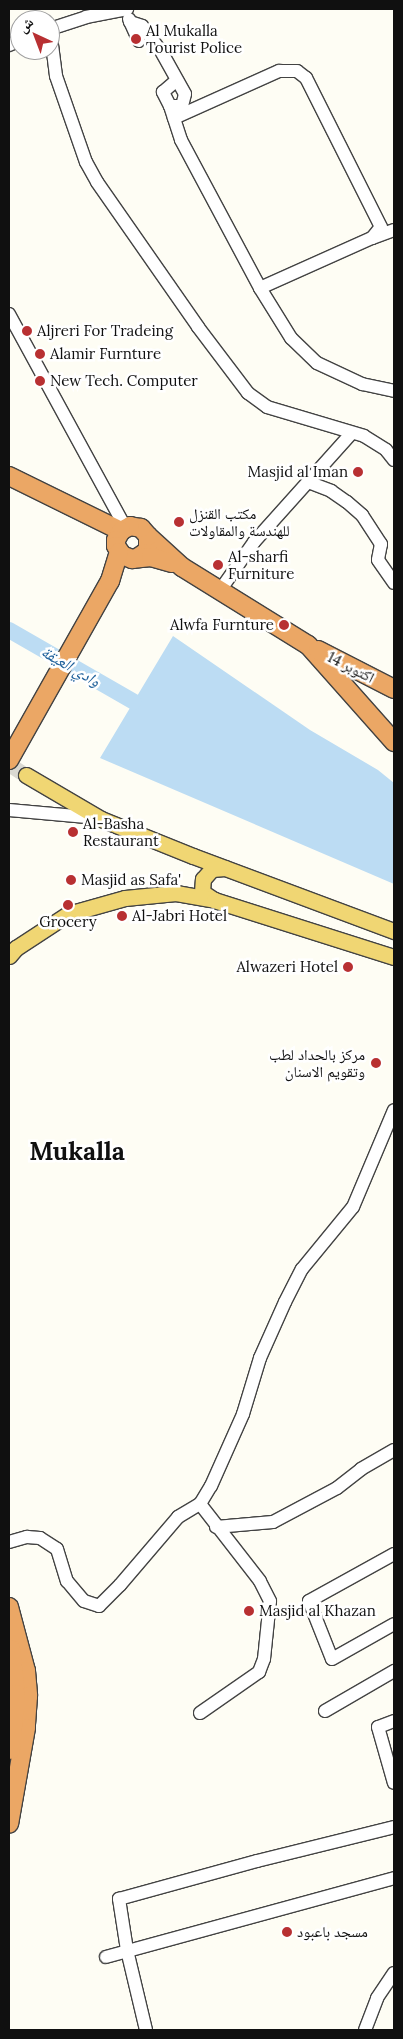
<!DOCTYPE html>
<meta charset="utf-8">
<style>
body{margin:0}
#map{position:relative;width:403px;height:2039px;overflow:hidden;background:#fefdf4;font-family:Lora,"Noto Naskh Arabic",serif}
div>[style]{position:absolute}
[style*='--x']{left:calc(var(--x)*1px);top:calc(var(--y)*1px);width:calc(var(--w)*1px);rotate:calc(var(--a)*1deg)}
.water>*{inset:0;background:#bcdcf3}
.river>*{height:16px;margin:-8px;padding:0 8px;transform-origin:8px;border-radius:8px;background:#bcdcf3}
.major-tunnel>*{height:15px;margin-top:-7.5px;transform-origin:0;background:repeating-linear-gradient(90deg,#dad9d2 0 15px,transparent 0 23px)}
.roads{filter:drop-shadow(1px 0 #434343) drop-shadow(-1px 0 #434343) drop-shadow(0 1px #434343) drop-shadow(0 -1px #434343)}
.minor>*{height:12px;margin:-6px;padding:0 6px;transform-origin:6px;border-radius:6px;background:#fff}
.major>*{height:15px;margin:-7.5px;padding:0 7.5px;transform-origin:7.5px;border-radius:7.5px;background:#f0d673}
.highway>*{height:18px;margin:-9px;padding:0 9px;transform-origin:9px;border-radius:9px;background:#eba765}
.dots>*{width:14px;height:14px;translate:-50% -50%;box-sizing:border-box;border:2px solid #fff;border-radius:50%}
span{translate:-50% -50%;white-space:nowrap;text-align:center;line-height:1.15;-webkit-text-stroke:5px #fff;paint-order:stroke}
.poi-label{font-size:15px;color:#101010}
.left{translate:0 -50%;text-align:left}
.right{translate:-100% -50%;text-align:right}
.street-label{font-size:15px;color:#101010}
.water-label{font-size:16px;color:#20619b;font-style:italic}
.town-label{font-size:25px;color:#101010;font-weight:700}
.frame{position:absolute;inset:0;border:10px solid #101010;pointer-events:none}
.north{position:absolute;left:10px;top:10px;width:50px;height:50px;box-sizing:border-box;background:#fff;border:1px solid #9f9f9f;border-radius:50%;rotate:317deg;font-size:14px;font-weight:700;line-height:20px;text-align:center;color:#101010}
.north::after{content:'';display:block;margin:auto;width:18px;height:22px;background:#b83032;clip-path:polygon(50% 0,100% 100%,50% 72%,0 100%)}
</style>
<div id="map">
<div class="water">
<i style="clip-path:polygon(173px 636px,310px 730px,378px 770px,394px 783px,394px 884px,100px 758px)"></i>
</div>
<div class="river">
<i style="--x:9;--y:630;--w:144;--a:29.9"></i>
</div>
<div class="major-tunnel">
<i style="--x:9;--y:764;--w:20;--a:33"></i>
</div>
<div class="roads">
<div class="minor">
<i style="--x:129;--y:19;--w:24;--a:66"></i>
<i style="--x:130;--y:22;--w:13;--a:18"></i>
<i style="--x:142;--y:26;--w:31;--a:53"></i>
<i style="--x:161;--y:51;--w:49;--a:60.8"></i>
<i style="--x:185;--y:94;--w:12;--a:104"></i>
<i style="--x:182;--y:106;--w:12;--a:180"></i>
<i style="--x:170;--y:106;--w:16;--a:-117"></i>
<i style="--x:163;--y:92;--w:18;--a:-41"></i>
<i style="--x:50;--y:29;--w:47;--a:82.7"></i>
<i style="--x:56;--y:76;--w:91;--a:70.8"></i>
<i style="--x:86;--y:162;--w:23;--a:61"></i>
<i style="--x:97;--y:182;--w:177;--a:55.1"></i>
<i style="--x:198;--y:327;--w:83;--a:52.9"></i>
<i style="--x:248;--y:393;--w:24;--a:36"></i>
<i style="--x:267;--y:407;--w:101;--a:16.6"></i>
<i style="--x:364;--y:436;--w:26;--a:32"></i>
<i style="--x:386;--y:450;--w:13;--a:51"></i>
<i style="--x:50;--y:29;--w:38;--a:-18"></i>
<i style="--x:86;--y:17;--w:42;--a:-11"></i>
<i style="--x:9;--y:45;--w:12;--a:-24"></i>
<i style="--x:170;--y:106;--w:36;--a:72"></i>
<i style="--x:181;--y:140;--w:168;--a:61.9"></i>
<i style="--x:260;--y:288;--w:123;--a:-24.1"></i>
<i style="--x:372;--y:238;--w:14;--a:-51"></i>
<i style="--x:381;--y:227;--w:167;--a:-116.7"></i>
<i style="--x:306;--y:78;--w:11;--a:-142"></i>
<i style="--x:297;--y:71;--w:18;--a:180"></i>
<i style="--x:279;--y:71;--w:115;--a:155.9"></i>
<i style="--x:372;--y:238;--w:23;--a:-20"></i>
<i style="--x:260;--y:288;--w:59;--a:58.2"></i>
<i style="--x:291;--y:338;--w:36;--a:44"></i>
<i style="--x:317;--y:363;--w:50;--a:25"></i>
<i style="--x:362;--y:384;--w:33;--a:12"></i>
<i style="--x:9;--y:314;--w:243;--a:61.4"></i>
<i style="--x:308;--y:482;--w:25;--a:21"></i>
<i style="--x:331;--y:491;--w:19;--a:35"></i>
<i style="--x:347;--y:502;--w:20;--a:41"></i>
<i style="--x:362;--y:515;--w:35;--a:57"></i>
<i style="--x:381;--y:544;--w:16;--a:101"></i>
<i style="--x:378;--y:560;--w:28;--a:55"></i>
<i style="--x:221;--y:589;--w:57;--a:-54.9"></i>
<i style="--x:254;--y:542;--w:145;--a:-48.1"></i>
<i style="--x:9;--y:810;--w:89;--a:5.1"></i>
<i style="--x:216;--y:1527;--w:57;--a:-5"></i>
<i style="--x:273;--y:1522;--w:72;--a:-28"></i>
<i style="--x:337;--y:1488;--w:31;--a:-38"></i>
<i style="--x:361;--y:1469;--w:38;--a:-30"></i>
<i style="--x:9;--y:1542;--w:19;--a:-16"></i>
<i style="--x:27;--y:1537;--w:13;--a:4"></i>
<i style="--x:40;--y:1538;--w:20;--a:33"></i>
<i style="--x:57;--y:1549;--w:34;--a:73"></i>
<i style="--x:67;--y:1581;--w:26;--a:50"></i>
<i style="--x:84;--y:1601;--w:16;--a:18"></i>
<i style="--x:99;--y:1606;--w:30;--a:-45"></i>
<i style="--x:120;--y:1585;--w:89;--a:-49.5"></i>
<i style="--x:178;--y:1517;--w:26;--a:-31"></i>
<i style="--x:200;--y:1504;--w:21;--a:-59"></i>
<i style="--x:211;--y:1486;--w:79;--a:-66"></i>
<i style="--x:243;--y:1414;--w:59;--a:-73.1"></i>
<i style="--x:260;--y:1358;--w:61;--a:-65.9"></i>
<i style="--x:285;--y:1302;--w:37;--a:-63"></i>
<i style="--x:302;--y:1269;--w:80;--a:-50.6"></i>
<i style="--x:353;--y:1207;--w:105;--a:-67.1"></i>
<i style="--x:394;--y:1554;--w:97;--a:151.1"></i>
<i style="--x:309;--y:1601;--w:62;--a:68.4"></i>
<i style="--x:332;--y:1659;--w:71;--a:-29.4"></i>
<i style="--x:325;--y:1711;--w:80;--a:-30.1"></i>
<i style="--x:200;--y:1713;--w:72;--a:-34.8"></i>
<i style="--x:259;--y:1672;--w:14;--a:-69"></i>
<i style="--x:264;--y:1659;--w:58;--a:-84.1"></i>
<i style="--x:270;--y:1601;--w:22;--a:-117"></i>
<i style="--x:260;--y:1581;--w:98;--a:-127.9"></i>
<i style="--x:394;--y:1721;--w:17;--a:159"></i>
<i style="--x:378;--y:1727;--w:58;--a:74.1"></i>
<i style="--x:106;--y:1957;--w:299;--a:-15.3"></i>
<i style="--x:146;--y:2030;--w:82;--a:-103.4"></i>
<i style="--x:127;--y:1950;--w:52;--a:-98.9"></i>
<i style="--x:119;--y:1899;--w:143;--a:-15.4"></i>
<i style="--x:257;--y:1861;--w:141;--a:-13.9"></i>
<i style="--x:365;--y:2030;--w:34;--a:-69"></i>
<i style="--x:377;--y:1998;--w:30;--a:-56"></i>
</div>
<div class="major">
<i style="--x:26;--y:775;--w:87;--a:30.4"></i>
<i style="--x:101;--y:819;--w:99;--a:21.9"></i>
<i style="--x:193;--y:856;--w:215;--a:20.5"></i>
<i style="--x:214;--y:900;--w:14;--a:-146"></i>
<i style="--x:202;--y:892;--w:13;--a:-86"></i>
<i style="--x:203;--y:879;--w:13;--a:-48"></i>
<i style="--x:212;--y:869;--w:13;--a:-4"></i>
<i style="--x:9;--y:956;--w:11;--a:-49"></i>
<i style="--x:16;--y:948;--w:62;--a:-33.2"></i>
<i style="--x:68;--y:914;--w:59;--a:-15.7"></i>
<i style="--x:125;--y:898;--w:51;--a:-5.6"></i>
<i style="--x:176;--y:893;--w:39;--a:10"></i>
<i style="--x:214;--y:900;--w:189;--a:17.6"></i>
</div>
<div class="highway">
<i style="--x:9;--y:476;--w:125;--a:26.2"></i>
<i style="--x:148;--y:536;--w:46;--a:42.4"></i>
<i style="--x:182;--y:567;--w:148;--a:31.8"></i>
<i style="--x:308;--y:645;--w:130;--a:48.4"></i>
<i style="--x:137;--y:558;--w:11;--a:-34"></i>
<i style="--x:146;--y:552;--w:5;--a:-68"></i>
<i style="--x:148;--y:547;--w:11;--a:-90"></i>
<i style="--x:148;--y:536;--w:11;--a:-131"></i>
<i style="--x:141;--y:528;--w:11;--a:-170"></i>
<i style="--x:130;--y:526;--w:10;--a:151"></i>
<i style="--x:121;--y:531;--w:10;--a:119"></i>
<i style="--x:116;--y:540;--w:6;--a:90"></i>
<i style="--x:116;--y:546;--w:11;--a:56"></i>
<i style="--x:122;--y:555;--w:11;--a:22"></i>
<i style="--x:132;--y:559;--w:19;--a:-6"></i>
<i style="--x:151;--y:557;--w:22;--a:16"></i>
<i style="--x:318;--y:650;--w:85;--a:27.2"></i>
<i style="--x:9;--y:760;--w:206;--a:-60.6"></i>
<i style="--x:110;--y:581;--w:30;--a:-73"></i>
<i style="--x:9;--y:1607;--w:66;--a:75.1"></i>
<i style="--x:26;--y:1671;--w:25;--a:85"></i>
<i style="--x:28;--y:1696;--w:32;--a:94"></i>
<i style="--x:26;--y:1728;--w:97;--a:100"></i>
<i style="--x:11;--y:1649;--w:45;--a:83.7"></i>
<i style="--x:16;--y:1694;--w:56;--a:95.1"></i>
</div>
</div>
<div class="dots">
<i style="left:136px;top:39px;background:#b83032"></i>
<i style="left:27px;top:331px;background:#b83032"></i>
<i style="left:40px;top:354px;background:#b83032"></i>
<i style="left:40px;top:381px;background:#b83032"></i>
<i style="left:358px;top:472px;background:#b83032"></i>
<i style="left:179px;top:522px;background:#b83032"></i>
<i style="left:218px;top:565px;background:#b83032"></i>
<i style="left:284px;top:625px;background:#b83032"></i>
<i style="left:73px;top:832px;background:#b83032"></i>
<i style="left:71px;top:880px;background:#b83032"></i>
<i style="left:68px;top:905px;background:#b83032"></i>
<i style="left:122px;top:916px;background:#b83032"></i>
<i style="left:348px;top:967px;background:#b83032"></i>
<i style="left:376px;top:1063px;background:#b83032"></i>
<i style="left:249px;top:1611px;background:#b83032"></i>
<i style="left:287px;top:1932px;background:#b83032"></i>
</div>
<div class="poi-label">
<span class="left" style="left:146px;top:39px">Al Mukalla<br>Tourist Police</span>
<span class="left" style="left:37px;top:331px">Aljreri For Tradeing</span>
<span class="left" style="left:50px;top:354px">Alamir Furnture</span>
<span class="left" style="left:50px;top:381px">New Tech. Computer</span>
<span class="right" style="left:348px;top:472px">Masjid al Iman</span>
<span class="left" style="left:189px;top:522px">مكتب القنزل<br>للهندسة والمقاولات</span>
<span class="left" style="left:228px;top:565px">Al-sharfi<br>Furniture</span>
<span class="right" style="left:274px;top:625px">Alwfa Furnture</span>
<span class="left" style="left:83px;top:832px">Al-Basha<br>Restaurant</span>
<span class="left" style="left:81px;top:880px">Masjid as Safa'</span>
<span class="left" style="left:132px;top:916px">Al-Jabri Hotel</span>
<span style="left:68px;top:922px">Grocery</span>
<span class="right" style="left:338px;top:967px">Alwazeri Hotel</span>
<span class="right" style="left:365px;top:1063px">مركز بالحداد لطب<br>وتقويم الاسنان</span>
<span class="left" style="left:259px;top:1611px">Masjid al Khazan</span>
<span class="left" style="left:297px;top:1932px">مسجد باعبود</span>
</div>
<div class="street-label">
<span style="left:351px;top:667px;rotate:27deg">14 اكتوبر</span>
</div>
<div class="water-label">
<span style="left:71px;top:666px;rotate:30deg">وادي العيقة</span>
</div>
<div class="town-label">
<span style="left:77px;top:1151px">Mukalla</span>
</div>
<div class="frame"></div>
<div class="north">ش</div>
</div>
